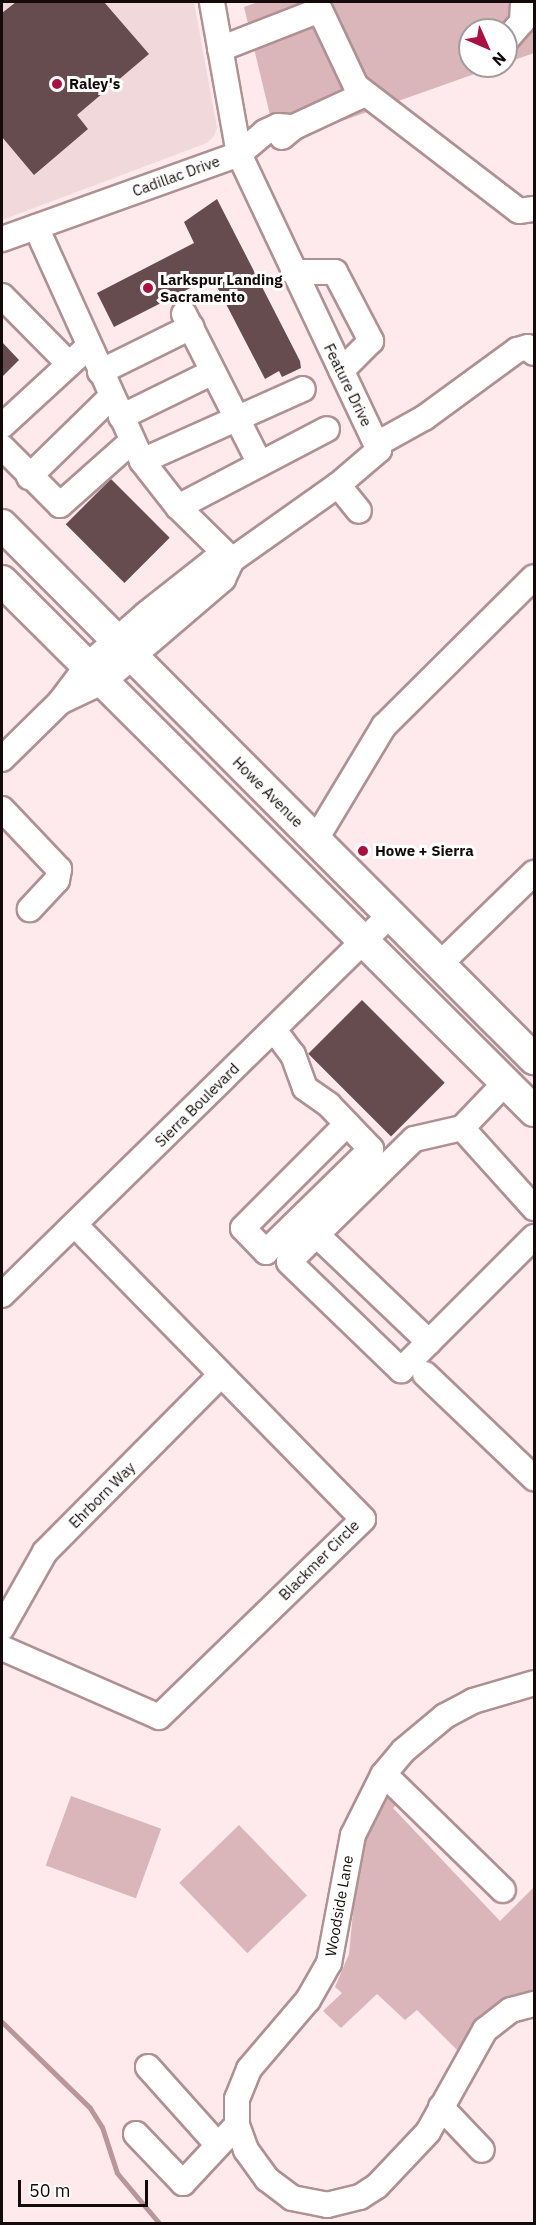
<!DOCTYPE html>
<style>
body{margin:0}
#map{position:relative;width:536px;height:2225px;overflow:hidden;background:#feeaec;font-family:"IBM Plex Sans",sans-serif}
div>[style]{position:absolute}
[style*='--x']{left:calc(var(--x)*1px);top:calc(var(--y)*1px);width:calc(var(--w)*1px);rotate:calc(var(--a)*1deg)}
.built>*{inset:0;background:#f1d8da}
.green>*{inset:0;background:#dab6ba;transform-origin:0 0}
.stream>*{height:5px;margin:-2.5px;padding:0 2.5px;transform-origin:2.5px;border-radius:2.5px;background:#ba969a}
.building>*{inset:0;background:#674c4f;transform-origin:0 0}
.roads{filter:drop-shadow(2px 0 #af9194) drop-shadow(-2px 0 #af9194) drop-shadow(0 2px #af9194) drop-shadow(0 -2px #af9194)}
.minor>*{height:24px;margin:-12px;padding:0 12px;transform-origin:12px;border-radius:12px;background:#fff}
.major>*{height:30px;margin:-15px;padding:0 15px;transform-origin:15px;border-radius:15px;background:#fff}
.dots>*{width:16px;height:16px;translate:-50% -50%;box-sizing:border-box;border:3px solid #fff;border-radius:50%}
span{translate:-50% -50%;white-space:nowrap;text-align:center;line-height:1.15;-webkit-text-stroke:6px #fff;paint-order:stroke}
.poi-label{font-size:15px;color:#140a0b;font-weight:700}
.left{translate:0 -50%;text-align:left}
.street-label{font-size:15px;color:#140a0b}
.frame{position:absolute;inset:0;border:3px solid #140a0b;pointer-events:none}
.north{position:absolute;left:458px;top:18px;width:60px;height:60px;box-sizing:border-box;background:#fff;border:2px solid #a19d9d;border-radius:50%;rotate:135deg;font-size:16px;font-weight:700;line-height:24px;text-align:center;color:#140a0b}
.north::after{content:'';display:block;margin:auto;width:21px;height:27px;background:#a81242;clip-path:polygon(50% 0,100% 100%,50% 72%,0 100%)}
.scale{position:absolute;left:18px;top:2180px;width:130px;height:27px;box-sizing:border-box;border:3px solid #140a0b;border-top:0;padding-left:8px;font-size:18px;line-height:21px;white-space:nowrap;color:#140a0b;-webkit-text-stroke:4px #fff;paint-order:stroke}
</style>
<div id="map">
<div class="built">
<i style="clip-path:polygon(2px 2px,194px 2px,217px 128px,214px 136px,207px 143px,2px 220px)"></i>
</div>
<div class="green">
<i style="clip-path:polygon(258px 2px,534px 2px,534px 53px,506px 63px,506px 30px,470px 30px,470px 66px,497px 66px,277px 144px,244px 7px)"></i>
<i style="clip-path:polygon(389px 1785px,404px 1797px,393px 1808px,500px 1921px,534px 1887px,534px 1990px,507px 2000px,459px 2052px,417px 2010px,405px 2020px,377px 1994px,341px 2028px,323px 2011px,342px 1993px,335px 1987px,349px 1954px,359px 1849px)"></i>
<i style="left:71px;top:1796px;width:96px;height:74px;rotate:20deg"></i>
<i style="left:239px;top:1825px;width:98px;height:83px;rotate:46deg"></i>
</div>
<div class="stream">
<i style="--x:2;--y:2022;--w:123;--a:44.3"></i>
<i style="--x:90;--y:2108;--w:22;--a:58"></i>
<i style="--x:102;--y:2127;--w:48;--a:71.9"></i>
<i style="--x:117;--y:2173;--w:67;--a:49.9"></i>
</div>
<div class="building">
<i style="clip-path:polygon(16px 2px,104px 2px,149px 54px,77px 115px,88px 129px,34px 175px,2px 137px,2px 13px)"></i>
<i style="clip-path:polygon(217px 199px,300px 361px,301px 368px,282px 377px,279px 371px,265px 379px,212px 277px,114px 327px,97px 293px,194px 243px,184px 222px)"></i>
<i style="clip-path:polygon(2px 342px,19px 360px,2px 377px)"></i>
<i style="left:111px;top:479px;width:83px;height:64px;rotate:45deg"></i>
<i style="left:362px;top:1000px;width:117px;height:76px;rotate:45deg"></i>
</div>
<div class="roads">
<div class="minor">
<i style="--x:507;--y:39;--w:23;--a:-49"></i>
<i style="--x:522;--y:22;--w:20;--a:-87"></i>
<i style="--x:220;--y:49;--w:107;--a:-21.3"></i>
<i style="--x:320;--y:10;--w:84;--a:64.7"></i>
<i style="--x:356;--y:86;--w:205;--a:37.5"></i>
<i style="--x:519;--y:211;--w:15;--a:-8"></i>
<i style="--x:282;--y:137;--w:16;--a:-40"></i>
<i style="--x:294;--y:127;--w:78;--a:-24.9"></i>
<i style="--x:36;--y:227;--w:257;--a:65.6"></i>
<i style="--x:142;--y:461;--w:58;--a:52"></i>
<i style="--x:178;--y:507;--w:76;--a:44.5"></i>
<i style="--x:2;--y:239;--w:252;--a:-19.7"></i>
<i style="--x:239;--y:154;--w:154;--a:-100.1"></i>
<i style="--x:293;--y:272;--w:42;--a:0"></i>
<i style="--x:335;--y:272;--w:78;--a:62.4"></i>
<i style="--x:371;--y:341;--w:42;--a:135"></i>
<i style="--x:2;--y:296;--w:95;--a:45.4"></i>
<i style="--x:184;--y:314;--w:168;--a:63.1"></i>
<i style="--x:100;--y:372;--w:102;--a:-26.3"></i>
<i style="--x:121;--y:417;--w:102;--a:-26.1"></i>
<i style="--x:2;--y:426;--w:117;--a:-42.6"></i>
<i style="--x:377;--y:444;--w:54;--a:-29"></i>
<i style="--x:424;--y:418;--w:115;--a:-36.2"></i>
<i style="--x:517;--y:350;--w:11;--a:-15"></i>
<i style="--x:528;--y:347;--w:8;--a:45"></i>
<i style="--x:2;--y:447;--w:82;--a:45"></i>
<i style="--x:60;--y:505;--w:96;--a:-41.6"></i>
<i style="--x:142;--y:461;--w:176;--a:-24.1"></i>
<i style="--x:29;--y:477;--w:115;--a:-44.3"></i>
<i style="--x:338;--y:485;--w:33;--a:51"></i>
<i style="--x:178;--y:507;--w:168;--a:-27.6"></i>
<i style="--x:60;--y:702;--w:49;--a:-25.5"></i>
<i style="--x:104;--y:681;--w:157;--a:-40.6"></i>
<i style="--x:223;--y:579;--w:21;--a:-65"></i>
<i style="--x:232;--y:560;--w:130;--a:-35.3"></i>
<i style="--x:338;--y:485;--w:54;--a:-40.5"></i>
<i style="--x:379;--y:450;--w:327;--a:-115.3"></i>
<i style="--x:239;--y:154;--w:34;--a:-40"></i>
<i style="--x:265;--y:132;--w:14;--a:-25"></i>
<i style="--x:278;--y:126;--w:16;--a:4"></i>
<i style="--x:2;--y:759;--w:81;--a:-44.5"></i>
<i style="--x:60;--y:702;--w:46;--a:-52.9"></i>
<i style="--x:88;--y:665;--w:77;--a:-41.3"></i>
<i style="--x:146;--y:614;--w:84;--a:-38.2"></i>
<i style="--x:212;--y:562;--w:20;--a:-6"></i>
<i style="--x:2;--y:809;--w:83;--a:46.5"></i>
<i style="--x:59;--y:869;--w:11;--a:100"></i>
<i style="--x:57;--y:880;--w:40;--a:133"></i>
<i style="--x:316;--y:839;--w:132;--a:-59"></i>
<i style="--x:384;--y:726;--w:211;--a:-44.8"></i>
<i style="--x:440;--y:964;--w:131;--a:-44.1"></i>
<i style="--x:274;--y:1030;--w:31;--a:53"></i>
<i style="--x:293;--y:1055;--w:35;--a:70"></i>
<i style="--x:305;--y:1088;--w:29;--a:35"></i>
<i style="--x:329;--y:1105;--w:61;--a:46.3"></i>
<i style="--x:371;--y:1149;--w:147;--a:135.6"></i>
<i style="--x:266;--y:1252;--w:33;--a:-134"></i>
<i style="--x:243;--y:1228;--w:147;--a:-45"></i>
<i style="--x:506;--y:1082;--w:64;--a:133.7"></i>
<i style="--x:462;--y:1128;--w:49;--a:167.1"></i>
<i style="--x:414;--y:1139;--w:175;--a:135.5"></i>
<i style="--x:289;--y:1262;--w:156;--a:44"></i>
<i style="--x:401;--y:1370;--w:188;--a:-45"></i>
<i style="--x:462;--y:1128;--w:108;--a:48"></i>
<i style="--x:317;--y:1235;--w:155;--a:43.7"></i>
<i style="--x:2;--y:1295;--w:545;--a:-44.4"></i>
<i style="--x:425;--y:1374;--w:151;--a:43.7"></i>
<i style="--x:2;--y:1628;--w:87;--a:-60.5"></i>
<i style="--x:45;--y:1552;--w:248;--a:-45.2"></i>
<i style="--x:2;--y:1648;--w:171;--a:23.7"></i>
<i style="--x:159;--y:1717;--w:284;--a:-44.1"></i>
<i style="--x:363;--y:1519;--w:412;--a:-134.4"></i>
<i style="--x:384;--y:1774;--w:166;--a:44.3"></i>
<i style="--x:148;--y:2067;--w:105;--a:48.1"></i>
<i style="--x:441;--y:2107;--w:59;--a:46.4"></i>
<i style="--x:237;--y:2125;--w:27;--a:70"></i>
<i style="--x:246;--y:2150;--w:36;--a:54"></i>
<i style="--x:267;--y:2179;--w:31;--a:37"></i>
<i style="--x:292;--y:2198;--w:36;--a:11"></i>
<i style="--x:327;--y:2205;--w:34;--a:-14"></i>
<i style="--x:360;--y:2197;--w:20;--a:-33"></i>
<i style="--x:377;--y:2186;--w:74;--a:-46.6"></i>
<i style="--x:428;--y:2132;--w:117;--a:-60.8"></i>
<i style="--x:485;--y:2030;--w:33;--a:-38"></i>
<i style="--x:511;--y:2010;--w:24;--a:-15"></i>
<i style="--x:136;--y:2134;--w:68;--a:46.2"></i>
<i style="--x:183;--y:2183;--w:79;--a:-47"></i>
<i style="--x:237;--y:2125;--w:26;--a:-90"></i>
<i style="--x:237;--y:2099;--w:32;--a:-68"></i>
<i style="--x:249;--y:2069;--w:91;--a:-49.5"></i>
<i style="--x:308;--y:2000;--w:43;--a:-60.4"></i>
<i style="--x:329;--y:1963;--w:130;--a:-79.4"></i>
<i style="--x:353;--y:1835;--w:67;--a:-63.4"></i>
<i style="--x:383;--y:1775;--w:31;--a:-50"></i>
<i style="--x:403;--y:1751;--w:55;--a:-39.8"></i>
<i style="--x:445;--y:1716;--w:32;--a:-28"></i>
<i style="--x:473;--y:1701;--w:64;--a:-16.4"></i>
</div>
<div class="major">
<i style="--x:2;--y:525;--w:754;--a:45.11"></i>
<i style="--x:2;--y:581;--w:751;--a:44.89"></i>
</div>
</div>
<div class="dots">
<i style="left:57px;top:84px;background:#a81242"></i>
<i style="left:148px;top:288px;background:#a81242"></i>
<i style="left:363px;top:851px;background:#a81242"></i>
</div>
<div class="poi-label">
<span class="left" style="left:69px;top:84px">Raley's</span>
<span class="left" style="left:160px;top:288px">Larkspur Landing<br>Sacramento</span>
<span class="left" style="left:375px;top:851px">Howe + Sierra</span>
</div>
<div class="street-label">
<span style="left:176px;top:176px;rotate:-20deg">Cadillac Drive</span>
<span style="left:348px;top:385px;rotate:64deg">Feature Drive</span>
<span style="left:268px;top:792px;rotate:45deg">Howe Avenue</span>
<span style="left:197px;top:1105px;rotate:-45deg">Sierra Boulevard</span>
<span style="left:102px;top:1495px;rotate:-45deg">Ehrborn Way</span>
<span style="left:319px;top:1560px;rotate:-45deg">Blackmer Circle</span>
<span style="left:339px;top:1906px;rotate:-80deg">Woodside Lane</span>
</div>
<div class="frame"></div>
<div class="north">N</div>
<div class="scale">50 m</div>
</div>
